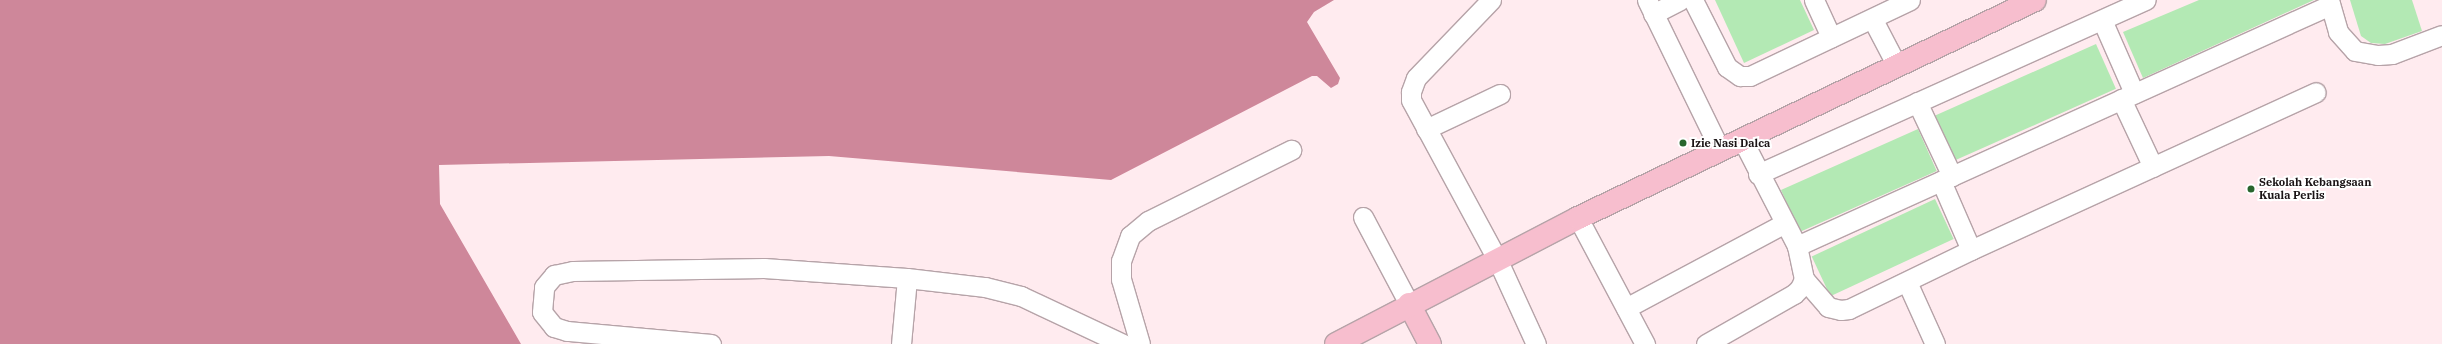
<!DOCTYPE html>
<style>
body{margin:0}
#map{position:relative;width:2442px;height:344px;overflow:hidden;background:#ffebef;font-family:"IBM Plex Serif",serif}
div>[style]{position:absolute}
[style*='--x']{left:calc(var(--x)*1px);top:calc(var(--y)*1px);width:calc(var(--w)*1px);rotate:calc(var(--a)*1deg)}
.water>*{inset:0;background:#ce879a}
.building>*{inset:0;background:#b3e9b4;transform-origin:0 0}
.roads{filter:drop-shadow(1px 0 #b6a3a8) drop-shadow(-1px 0 #b6a3a8) drop-shadow(0 1px #b6a3a8) drop-shadow(0 -1px #b6a3a8)}
.minor>*{height:19px;margin:-9.5px;padding:0 9.5px;transform-origin:9.5px;border-radius:9.5px;background:#fff}
.major>*{height:22px;margin:-11px;padding:0 11px;transform-origin:11px;border-radius:11px;background:#f7bece}
.dots>*{width:11px;height:11px;translate:-50% -50%;box-sizing:border-box;border:2px solid #fff;border-radius:50%}
span{translate:-50% -50%;white-space:nowrap;text-align:center;line-height:1.15;-webkit-text-stroke:4px #fff;paint-order:stroke}
.poi-label{font-size:11px;color:#1b1416;font-weight:700}
.left{translate:0 -50%;text-align:left}
</style>
<div id="map">
<div class="water">
<i style="clip-path:polygon(0 0,1334px 0,1314px 12px,1307px 22px,1340px 78px,1338px 84px,1331px 88px,1317px 76px,1312px 76px,1111px 180px,829px 156px,439px 165px,440px 204px,521px 344px,0 344px)"></i>
</div>
<div class="building">
<i style="clip-path:polygon(1715px 0,1800px 0,1814px 30px,1744px 63px)"></i>
<i style="clip-path:polygon(2199px 0,2314px 0,2143px 78px,2123px 32px)"></i>
<i style="clip-path:polygon(2350px 0,2412px 0,2422px 31px,2385px 44px,2371px 43px,2361px 36px)"></i>
<i style="left:2096px;top:44px;width:49px;height:176px;rotate:66deg"></i>
<i style="left:1918px;top:129px;width:46px;height:150px;rotate:66deg"></i>
<i style="left:1935px;top:199px;width:44px;height:136px;rotate:65deg"></i>
</div>
<div class="roads">
<div class="minor">
<i style="--x:1491;--y:0;--w:108;--a:133.9"></i>
<i style="--x:1416;--y:78;--w:15;--a:110"></i>
<i style="--x:1411;--y:92;--w:8;--a:90"></i>
<i style="--x:1411;--y:100;--w:183;--a:61.6"></i>
<i style="--x:1498;--y:261;--w:91;--a:65.4"></i>
<i style="--x:1647;--y:0;--w:167;--a:64"></i>
<i style="--x:1693;--y:0;--w:75;--a:63.1"></i>
<i style="--x:1727;--y:67;--w:16;--a:35"></i>
<i style="--x:1740;--y:76;--w:10;--a:0"></i>
<i style="--x:1750;--y:76;--w:177;--a:-25.4"></i>
<i style="--x:1814;--y:0;--w:41;--a:65.3"></i>
<i style="--x:2329;--y:0;--w:33;--a:74"></i>
<i style="--x:2338;--y:32;--w:25;--a:48"></i>
<i style="--x:2355;--y:51;--w:23;--a:10"></i>
<i style="--x:2378;--y:55;--w:14;--a:-4"></i>
<i style="--x:2392;--y:54;--w:53;--a:-20.8"></i>
<i style="--x:1653;--y:14;--w:30;--a:-27"></i>
<i style="--x:1873;--y:20;--w:52;--a:62.4"></i>
<i style="--x:2102;--y:20;--w:80;--a:66.3"></i>
<i style="--x:2121;--y:99;--w:75;--a:64.8"></i>
<i style="--x:1917;--y:102;--w:82;--a:64.7"></i>
<i style="--x:1426;--y:129;--w:82;--a:-25.3"></i>
<i style="--x:1758;--y:174;--w:425;--a:-24.2"></i>
<i style="--x:1941;--y:181;--w:75;--a:66.5"></i>
<i style="--x:1363;--y:217;--w:98;--a:62.1"></i>
<i style="--x:1578;--y:218;--w:143;--a:62"></i>
<i style="--x:1797;--y:246;--w:585;--a:-24.33"></i>
<i style="--x:1804;--y:279;--w:37;--a:49"></i>
<i style="--x:1828;--y:307;--w:13;--a:13"></i>
<i style="--x:1841;--y:310;--w:8;--a:-7"></i>
<i style="--x:1849;--y:309;--w:136;--a:-25.8"></i>
<i style="--x:1971;--y:250;--w:379;--a:-24.6"></i>
<i style="--x:1907;--y:282;--w:68;--a:65.7"></i>
<i style="--x:1626;--y:308;--w:180;--a:-28.1"></i>
<i style="--x:711;--y:344;--w:145;--a:-174.8"></i>
<i style="--x:567;--y:331;--w:14;--a:-163"></i>
<i style="--x:554;--y:327;--w:19;--a:-129"></i>
<i style="--x:542;--y:312;--w:25;--a:-85"></i>
<i style="--x:544;--y:287;--w:16;--a:-50"></i>
<i style="--x:554;--y:275;--w:19;--a:-12"></i>
<i style="--x:573;--y:271;--w:191;--a:-0.9"></i>
<i style="--x:764;--y:268;--w:143;--a:4"></i>
<i style="--x:907;--y:278;--w:79;--a:6.6"></i>
<i style="--x:985;--y:287;--w:37;--a:14"></i>
<i style="--x:1021;--y:296;--w:113;--a:25.2"></i>
<i style="--x:901;--y:344;--w:66;--a:-84.8"></i>
<i style="--x:1140;--y:344;--w:68;--a:-106.3"></i>
<i style="--x:1121;--y:279;--w:18;--a:-90"></i>
<i style="--x:1121;--y:261;--w:27;--a:-70"></i>
<i style="--x:1130;--y:236;--w:23;--a:-40"></i>
<i style="--x:1148;--y:221;--w:160;--a:-26.4"></i>
<i style="--x:1706;--y:344;--w:101;--a:-29.6"></i>
<i style="--x:1794;--y:294;--w:8;--a:-45"></i>
<i style="--x:1800;--y:288;--w:10;--a:-66"></i>
<i style="--x:1804;--y:279;--w:34;--a:-102"></i>
<i style="--x:1797;--y:246;--w:118;--a:-117.2"></i>
</div>
<div class="major">
<i style="--x:1409;--y:304;--w:45;--a:62.3"></i>
<i style="--x:1336;--y:344;--w:273;--a:-27.5"></i>
<i style="--x:1578;--y:218;--w:506;--a:-25.5"></i>
</div>
</div>
<div class="dots">
<i style="left:1683px;top:143px;background:#28652d"></i>
<i style="left:2251px;top:189px;background:#28652d"></i>
</div>
<div class="poi-label">
<span class="left" style="left:1691px;top:143px">Izie Nasi Dalca</span>
<span class="left" style="left:2259px;top:189px">Sekolah Kebangsaan<br>Kuala Perlis</span>
</div>
</div>
